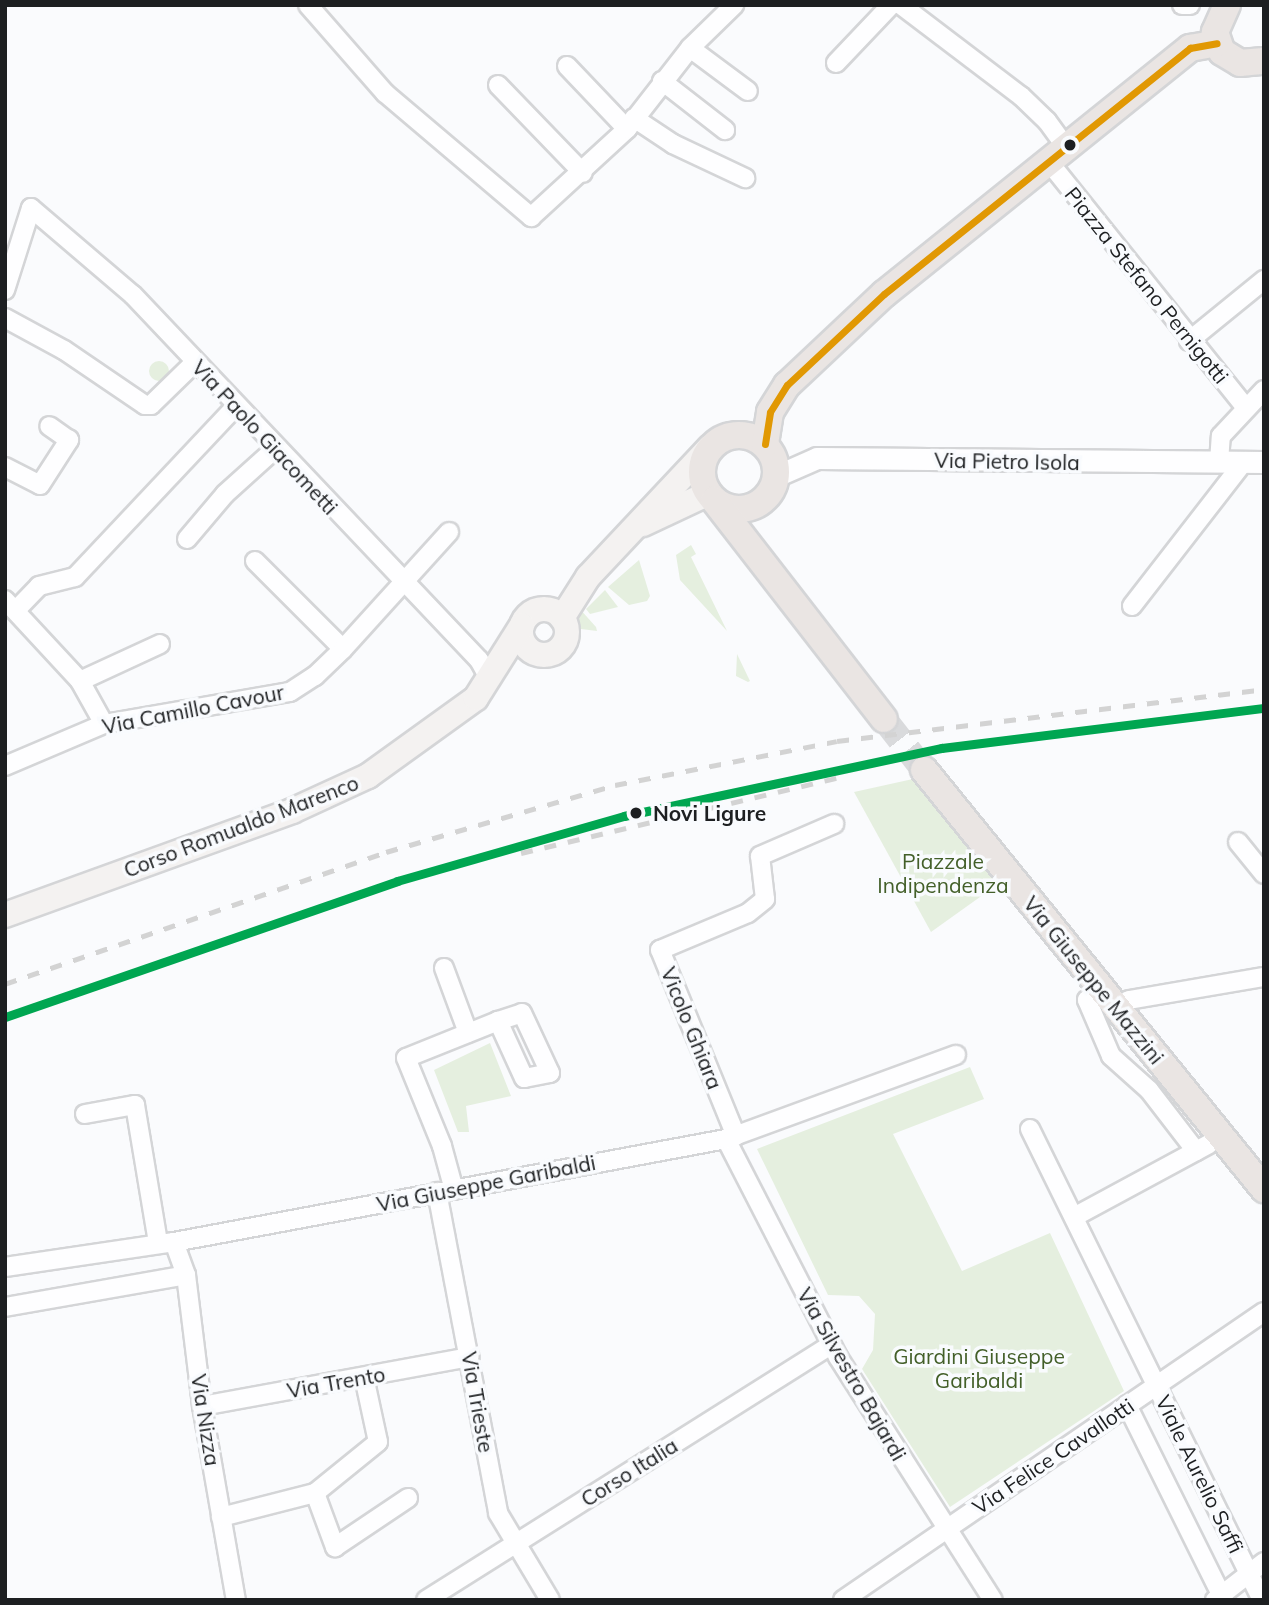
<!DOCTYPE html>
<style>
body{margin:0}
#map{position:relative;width:1269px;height:1605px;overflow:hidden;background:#fafbfd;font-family:Mulish,sans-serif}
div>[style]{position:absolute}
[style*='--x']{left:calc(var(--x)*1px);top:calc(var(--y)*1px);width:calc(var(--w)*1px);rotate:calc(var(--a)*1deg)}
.green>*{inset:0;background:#e5efdf}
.round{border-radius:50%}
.primary-tunnel>*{height:26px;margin-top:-13px;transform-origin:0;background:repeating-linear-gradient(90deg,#d9dadc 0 26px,transparent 0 39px)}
.roads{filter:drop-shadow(2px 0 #d4d5d7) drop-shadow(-2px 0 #d4d5d7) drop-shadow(0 2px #d4d5d7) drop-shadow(0 -2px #d4d5d7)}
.minor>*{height:18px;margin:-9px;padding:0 9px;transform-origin:9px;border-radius:9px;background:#fefeff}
.tertiary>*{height:21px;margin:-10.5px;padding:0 10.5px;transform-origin:10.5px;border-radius:10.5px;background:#fefeff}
.secondary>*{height:24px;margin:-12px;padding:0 12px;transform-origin:12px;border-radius:12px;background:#f4f2f1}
.secondary>.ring{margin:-12px;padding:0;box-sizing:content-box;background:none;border:24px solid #f4f2f1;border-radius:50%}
.primary>*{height:26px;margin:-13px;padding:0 13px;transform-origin:13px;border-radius:13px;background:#eae5e3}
.primary>.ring{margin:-13px;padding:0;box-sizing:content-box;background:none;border:26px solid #eae5e3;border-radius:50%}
.rail>*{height:4.5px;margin-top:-2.25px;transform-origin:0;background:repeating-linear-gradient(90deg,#d3d3d3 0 12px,transparent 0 24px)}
.bus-1>*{height:7px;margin:-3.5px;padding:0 3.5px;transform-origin:3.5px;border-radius:3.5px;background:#e19803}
.rail-1>*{height:9px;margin:-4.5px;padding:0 4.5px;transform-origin:4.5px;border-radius:4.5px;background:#00a651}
.dots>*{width:19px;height:19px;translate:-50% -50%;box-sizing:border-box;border:4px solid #f9fbfe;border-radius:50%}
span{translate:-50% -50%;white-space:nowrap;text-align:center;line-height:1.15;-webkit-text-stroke:7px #f9fbfe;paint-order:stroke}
.street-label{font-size:21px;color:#1d1f21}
.stop-label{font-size:21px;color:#1d1f21;font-weight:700}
.left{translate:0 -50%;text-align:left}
.park-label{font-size:21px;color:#435f29}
.frame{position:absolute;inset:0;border:7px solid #1d1f21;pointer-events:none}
</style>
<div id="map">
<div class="green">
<i class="round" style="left:149px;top:361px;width:20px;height:20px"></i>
<i style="clip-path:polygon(691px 545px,696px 554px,691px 557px,727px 631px,680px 580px,676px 555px)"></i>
<i style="clip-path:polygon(639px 560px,650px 596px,647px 601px,629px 605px,608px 587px)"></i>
<i style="clip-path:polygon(605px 590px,618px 607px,590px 614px,586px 609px)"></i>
<i style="clip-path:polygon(579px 608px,596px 627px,597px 631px,581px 629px,572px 623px)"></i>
<i style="clip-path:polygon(737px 654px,750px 681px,748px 682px,736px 676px)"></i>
<i style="clip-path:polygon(922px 777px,1001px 882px,931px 932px,854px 792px)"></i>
<i style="clip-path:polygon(490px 1043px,511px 1096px,466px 1106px,469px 1132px,458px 1132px,434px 1070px)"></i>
<i style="clip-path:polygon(970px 1067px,984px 1099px,893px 1134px,962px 1271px,1050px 1233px,1124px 1391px,950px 1507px,862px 1369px,873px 1350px,875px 1314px,859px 1296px,828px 1295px,757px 1149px)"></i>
</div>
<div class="primary-tunnel">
<i style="--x:884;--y:719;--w:65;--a:51.9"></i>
</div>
<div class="roads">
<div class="minor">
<i style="--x:308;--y:5;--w:117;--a:48.8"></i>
<i style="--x:385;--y:93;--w:192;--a:40.3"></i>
<i style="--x:531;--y:217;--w:130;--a:-42.5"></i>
<i style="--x:627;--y:129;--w:103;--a:-52.1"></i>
<i style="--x:690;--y:48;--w:62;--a:-44.3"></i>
<i style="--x:901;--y:5;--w:151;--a:37.2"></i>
<i style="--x:1021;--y:96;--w:36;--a:44"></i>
<i style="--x:1047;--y:121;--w:34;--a:54"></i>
<i style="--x:1182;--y:5;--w:8;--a:0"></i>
<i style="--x:690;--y:48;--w:72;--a:36.6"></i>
<i style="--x:836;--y:63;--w:80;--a:-46.5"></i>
<i style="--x:567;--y:66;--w:87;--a:46.4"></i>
<i style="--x:662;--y:81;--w:80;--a:37.9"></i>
<i style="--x:498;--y:85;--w:122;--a:46"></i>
<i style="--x:634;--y:118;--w:47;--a:33.7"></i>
<i style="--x:673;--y:144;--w:80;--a:25.3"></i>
<i style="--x:1049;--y:162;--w:315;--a:51.3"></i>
<i style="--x:5;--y:290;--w:86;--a:-72.4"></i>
<i style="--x:31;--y:208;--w:134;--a:40.5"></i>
<i style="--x:133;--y:295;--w:503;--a:46.53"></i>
<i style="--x:479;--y:660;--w:18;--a:61"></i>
<i style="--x:5;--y:318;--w:67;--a:28.5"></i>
<i style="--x:64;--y:350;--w:98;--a:34.2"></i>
<i style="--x:145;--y:405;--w:6;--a:0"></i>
<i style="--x:151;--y:405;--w:62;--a:-44.3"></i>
<i style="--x:1189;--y:341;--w:97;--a:-39.1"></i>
<i style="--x:1219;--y:462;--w:26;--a:-86"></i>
<i style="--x:1221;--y:436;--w:63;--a:-46.9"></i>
<i style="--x:5;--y:467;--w:39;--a:27"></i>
<i style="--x:40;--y:485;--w:54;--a:-57.2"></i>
<i style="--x:69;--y:440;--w:24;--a:-145"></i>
<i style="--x:187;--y:539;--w:59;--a:-49.8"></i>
<i style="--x:225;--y:494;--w:67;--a:-42"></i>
<i style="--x:255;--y:561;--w:124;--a:45"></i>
<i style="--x:5;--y:600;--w:110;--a:47.2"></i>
<i style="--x:80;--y:681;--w:49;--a:60.8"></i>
<i style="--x:1132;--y:606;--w:181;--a:-52.2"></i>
<i style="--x:17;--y:609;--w:32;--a:-46"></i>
<i style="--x:39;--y:586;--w:37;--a:-14"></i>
<i style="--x:75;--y:577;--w:235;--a:-46.7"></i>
<i style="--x:80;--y:681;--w:88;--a:-24.8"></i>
<i style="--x:5;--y:766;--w:108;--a:-23"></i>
<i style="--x:104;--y:724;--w:189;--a:-9.8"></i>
<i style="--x:290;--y:692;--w:30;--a:-33"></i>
<i style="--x:315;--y:676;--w:39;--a:-44"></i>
<i style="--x:343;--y:649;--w:158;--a:-47.8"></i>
<i style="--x:1238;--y:842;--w:41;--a:50.9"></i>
<i style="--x:444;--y:968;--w:69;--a:69.7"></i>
<i style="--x:1105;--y:994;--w:19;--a:162"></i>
<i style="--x:1087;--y:1000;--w:61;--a:66.8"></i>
<i style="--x:1111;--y:1056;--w:51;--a:41.8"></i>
<i style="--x:1149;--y:1090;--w:77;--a:52.4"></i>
<i style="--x:1117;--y:1008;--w:14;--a:-34"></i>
<i style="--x:1129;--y:1000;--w:137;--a:-9.7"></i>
<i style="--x:85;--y:1114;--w:51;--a:-10.2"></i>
<i style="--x:135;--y:1105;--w:140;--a:80.5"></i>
<i style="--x:1030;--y:1129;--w:525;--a:63.78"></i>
<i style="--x:736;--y:1136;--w:201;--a:-112.2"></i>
<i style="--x:660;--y:950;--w:95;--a:-22.8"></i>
<i style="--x:748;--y:913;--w:22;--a:-39"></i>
<i style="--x:765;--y:899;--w:43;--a:-96.6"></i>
<i style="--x:760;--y:856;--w:81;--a:-23.4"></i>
<i style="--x:726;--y:1139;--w:245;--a:62.8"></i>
<i style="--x:838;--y:1357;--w:288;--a:57.5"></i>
<i style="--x:454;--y:1190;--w:46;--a:-105.3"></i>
<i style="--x:442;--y:1146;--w:95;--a:-112.2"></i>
<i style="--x:406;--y:1058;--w:99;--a:-21.9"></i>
<i style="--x:498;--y:1021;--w:25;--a:-18"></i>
<i style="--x:522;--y:1013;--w:66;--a:65"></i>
<i style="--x:550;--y:1073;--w:26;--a:169"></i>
<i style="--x:524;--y:1078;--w:63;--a:-114.5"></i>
<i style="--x:437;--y:1192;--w:327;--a:79.2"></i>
<i style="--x:498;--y:1513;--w:101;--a:59.1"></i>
<i style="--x:1074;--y:1217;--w:153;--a:-28.4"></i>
<i style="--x:174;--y:1242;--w:35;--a:70"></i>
<i style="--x:186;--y:1275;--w:132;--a:83"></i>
<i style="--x:202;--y:1406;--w:197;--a:80.1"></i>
<i style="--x:5;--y:1267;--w:171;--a:-8.4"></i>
<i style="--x:174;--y:1242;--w:562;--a:-10.57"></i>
<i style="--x:726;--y:1139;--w:245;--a:-20.1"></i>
<i style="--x:5;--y:1307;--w:184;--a:-10"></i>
<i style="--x:364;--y:1377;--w:66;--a:77.8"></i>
<i style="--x:378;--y:1442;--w:81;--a:141"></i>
<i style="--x:315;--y:1493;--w:58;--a:69.7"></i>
<i style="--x:335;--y:1547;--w:88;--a:-33.9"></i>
<i style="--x:1127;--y:1405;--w:218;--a:63.6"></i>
<i style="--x:202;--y:1406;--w:272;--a:-10.4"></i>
<i style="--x:221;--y:1517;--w:97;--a:-14.3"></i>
<i style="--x:426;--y:1600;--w:479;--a:-32.2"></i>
<i style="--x:843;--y:1600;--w:510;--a:-34.38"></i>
<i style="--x:1215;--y:1600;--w:62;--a:-37.8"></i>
</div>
<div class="tertiary">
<i style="--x:776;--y:476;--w:45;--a:-23.7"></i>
<i style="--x:817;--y:458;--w:447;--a:0.5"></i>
</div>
<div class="secondary">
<i style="--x:643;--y:524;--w:73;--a:-25.2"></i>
<i class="ring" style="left:521px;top:609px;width:22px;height:22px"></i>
<i style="--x:562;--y:618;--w:49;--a:-57.6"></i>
<i style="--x:588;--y:577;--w:178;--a:-46.8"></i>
<i style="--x:5;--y:915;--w:305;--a:-19.9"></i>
<i style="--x:292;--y:811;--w:84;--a:-24.7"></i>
<i style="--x:368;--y:776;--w:133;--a:-35.8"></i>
<i style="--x:476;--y:698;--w:86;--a:-57.8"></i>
</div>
<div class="primary">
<i style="--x:1227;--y:5;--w:30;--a:114"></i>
<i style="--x:1215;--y:32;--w:21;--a:71"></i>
<i style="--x:1222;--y:52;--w:21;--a:31"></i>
<i style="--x:1240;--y:63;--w:24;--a:-5"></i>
<i class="ring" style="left:702px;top:435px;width:48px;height:48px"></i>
<i style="--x:765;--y:444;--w:32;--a:-81"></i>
<i style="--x:770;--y:412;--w:32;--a:-58"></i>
<i style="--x:787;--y:385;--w:133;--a:-43.2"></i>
<i style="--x:884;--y:294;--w:393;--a:-38.8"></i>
<i style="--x:1190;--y:48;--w:27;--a:-10"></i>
<i style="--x:714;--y:500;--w:277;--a:52.2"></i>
<i style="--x:924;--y:770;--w:540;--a:50.94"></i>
</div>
</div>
<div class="rail">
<i style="--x:521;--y:853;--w:333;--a:-13.4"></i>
<i style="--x:5;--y:984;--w:403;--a:-19.1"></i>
<i style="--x:386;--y:852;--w:239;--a:-16.3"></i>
<i style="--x:615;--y:785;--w:226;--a:-11.2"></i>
<i style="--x:837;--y:741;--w:430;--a:-6.9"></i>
<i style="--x:5;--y:1017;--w:415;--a:-19.1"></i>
<i style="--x:397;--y:881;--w:236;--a:-16"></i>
<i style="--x:624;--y:816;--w:325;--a:-12.1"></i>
<i style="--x:942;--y:748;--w:324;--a:-7.1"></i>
</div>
<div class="bus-1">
<i style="--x:765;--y:444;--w:32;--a:-81"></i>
<i style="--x:770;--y:412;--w:32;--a:-58"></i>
<i style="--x:787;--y:385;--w:133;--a:-43.2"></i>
<i style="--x:884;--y:294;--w:393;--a:-38.8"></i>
<i style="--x:1190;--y:48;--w:27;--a:-10"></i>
</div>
<div class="rail-1">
<i style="--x:5;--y:1017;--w:415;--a:-19.1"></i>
<i style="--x:397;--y:881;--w:236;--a:-16"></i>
<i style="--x:624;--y:816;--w:325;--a:-12.1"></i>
<i style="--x:942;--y:748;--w:324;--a:-7.1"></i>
</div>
<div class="dots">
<i style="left:1070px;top:145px;background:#1d1f21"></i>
<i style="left:636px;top:813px;background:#1d1f21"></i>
</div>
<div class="street-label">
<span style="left:1147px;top:285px;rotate:51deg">Piazza Stefano Pernigotti</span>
<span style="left:265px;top:437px;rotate:47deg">Via Paolo Giacometti</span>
<span style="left:1007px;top:461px;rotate:1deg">Via Pietro Isola</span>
<span style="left:193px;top:709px;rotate:-11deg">Via Camillo Cavour</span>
<span style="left:241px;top:826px;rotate:-21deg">Corso Romualdo Marenco</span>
<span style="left:1094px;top:980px;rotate:51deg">Via Giuseppe Mazzini</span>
<span style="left:692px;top:1028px;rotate:68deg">Vicolo Ghiara</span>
<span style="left:486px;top:1183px;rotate:-11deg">Via Giuseppe Garibaldi</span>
<span style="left:852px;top:1374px;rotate:60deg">Via Silvestro Bajardi</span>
<span style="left:336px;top:1382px;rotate:-10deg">Via Trento</span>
<span style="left:478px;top:1402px;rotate:80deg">Via Trieste</span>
<span style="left:206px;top:1420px;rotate:81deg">Via Nizza</span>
<span style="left:1053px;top:1456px;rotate:-34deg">Via Felice Cavallotti</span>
<span style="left:629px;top:1472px;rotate:-32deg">Corso Italia</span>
<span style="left:1200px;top:1474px;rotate:64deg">Viale Aurelio Saffi</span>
</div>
<div class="stop-label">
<span class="left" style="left:653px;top:813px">Novi Ligure</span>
</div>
<div class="park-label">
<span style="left:943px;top:873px">Piazzale<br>Indipendenza</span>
<span style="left:979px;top:1368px">Giardini Giuseppe<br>Garibaldi</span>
</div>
<div class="frame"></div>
</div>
